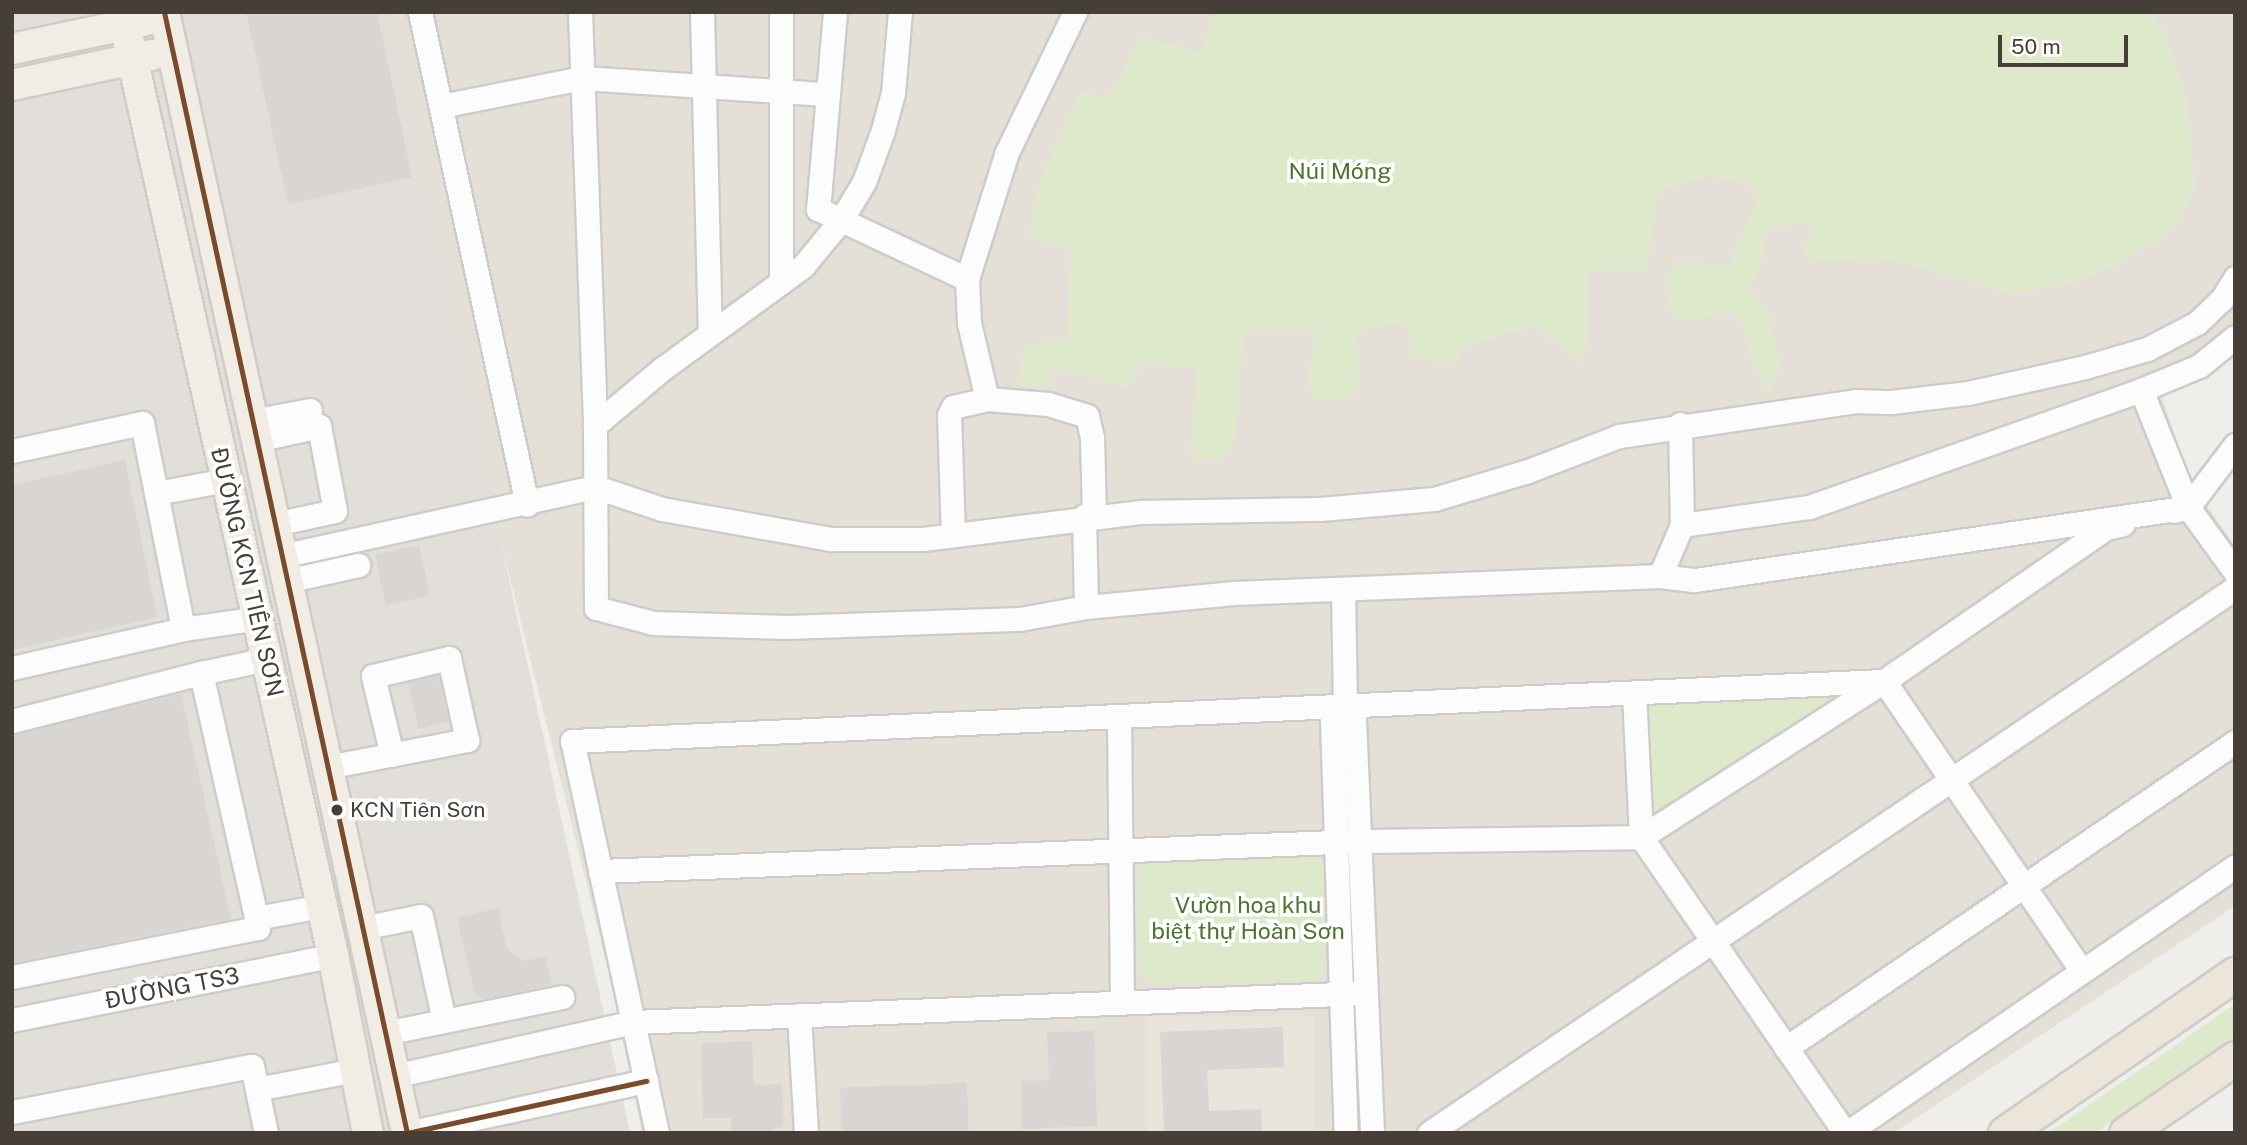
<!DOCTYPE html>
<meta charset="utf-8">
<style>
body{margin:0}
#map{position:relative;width:2247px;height:1145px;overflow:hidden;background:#f0eeeb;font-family:"Public Sans",sans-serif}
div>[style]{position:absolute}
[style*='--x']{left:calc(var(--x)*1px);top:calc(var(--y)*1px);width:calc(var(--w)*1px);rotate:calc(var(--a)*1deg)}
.residential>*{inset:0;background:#e4e0d8}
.industrial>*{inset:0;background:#e2deda}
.education>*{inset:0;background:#eae5da;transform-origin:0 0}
.green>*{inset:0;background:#dee9cc}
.building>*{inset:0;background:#d8d5d2;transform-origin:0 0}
.roads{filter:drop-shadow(2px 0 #ceccc8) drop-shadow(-2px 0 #ceccc8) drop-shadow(0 2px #ceccc8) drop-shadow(0 -2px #ceccc8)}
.minor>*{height:23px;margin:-11.5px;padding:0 11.5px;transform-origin:11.5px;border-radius:11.5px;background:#fdfcfc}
.major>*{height:30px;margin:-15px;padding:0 15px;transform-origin:15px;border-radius:15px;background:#f1ece4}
.highway>*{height:33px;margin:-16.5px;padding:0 16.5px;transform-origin:16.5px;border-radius:16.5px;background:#ebe5da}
.bus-1>*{height:5px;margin:-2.5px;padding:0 2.5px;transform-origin:2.5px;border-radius:2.5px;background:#7a4b2a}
.dots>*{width:19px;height:19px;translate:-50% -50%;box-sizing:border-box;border:4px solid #fff;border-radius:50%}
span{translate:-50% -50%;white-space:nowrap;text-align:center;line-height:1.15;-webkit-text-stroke:7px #fff;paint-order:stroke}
.bus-label{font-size:21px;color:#463f37}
.left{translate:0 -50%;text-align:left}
.park-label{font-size:23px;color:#4a752d}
.street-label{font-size:23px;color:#463f37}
.frame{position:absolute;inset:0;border:14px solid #463f37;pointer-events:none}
.scale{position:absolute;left:1998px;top:35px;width:130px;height:32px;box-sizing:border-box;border:4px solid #463f37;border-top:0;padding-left:9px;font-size:21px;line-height:24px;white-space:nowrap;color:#463f37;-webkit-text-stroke:5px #fff;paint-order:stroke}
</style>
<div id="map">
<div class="residential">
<i style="clip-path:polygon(382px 12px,2235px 12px,2235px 348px,2217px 367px,2161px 395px,2192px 484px,2235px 546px,2235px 906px,1894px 1133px,642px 1133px,610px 977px,489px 495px)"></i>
</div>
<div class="industrial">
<i style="clip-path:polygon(12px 12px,385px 12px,630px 1133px,12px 1133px)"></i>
</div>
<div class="education">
<i style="left:1314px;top:1016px;width:117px;height:166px;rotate:90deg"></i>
</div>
<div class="green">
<i style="clip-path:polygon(1213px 12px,2150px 12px,2166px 37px,2186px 97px,2195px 189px,2174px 229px,2119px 263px,2079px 281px,2011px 293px,1893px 260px,1818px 261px,1803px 254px,1812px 232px,1805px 223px,1766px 227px,1761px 266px,1749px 287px,1768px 312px,1779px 365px,1770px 395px,1751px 356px,1742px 325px,1730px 312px,1695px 320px,1675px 317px,1669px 306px,1665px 281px,1675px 263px,1730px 264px,1758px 199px,1748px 183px,1709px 176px,1658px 191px,1646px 270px,1587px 270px,1587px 337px,1581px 365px,1566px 348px,1532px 326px,1463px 347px,1456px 364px,1412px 357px,1407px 322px,1356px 330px,1359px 387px,1352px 397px,1317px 400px,1307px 385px,1316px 329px,1244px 330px,1235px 438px,1222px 459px,1190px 457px,1198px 369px,1145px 362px,1126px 387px,1055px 368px,1045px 387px,1018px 385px,1024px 347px,1067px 339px,1071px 248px,1029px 238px,1039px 183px,1080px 92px,1108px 98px,1141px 37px,1201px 52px)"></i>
<i style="clip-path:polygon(74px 49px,75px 57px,12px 72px,12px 61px)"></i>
<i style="clip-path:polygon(1819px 694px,1829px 696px,1831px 704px,1650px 818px,1643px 708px,1650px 702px)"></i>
<i style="clip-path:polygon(1310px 850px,1321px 857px,1324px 871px,1325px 975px,1311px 982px,1152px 985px,1137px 970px,1137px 870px,1147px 860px)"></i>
<i style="clip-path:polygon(2235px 1004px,2235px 1037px,2183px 1072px,2095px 1133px,2048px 1133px)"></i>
</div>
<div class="building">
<i style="clip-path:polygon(246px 12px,377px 12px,412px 177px,288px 204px)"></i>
<i style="clip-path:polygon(125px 460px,157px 617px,12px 650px,12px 485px)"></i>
<i style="left:419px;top:545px;width:52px;height:45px;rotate:78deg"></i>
<i style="left:438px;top:675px;width:48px;height:31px;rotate:77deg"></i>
<i style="clip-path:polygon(181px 694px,231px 919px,12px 963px,12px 735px)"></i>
<i style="clip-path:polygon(498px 908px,507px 949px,523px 961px,546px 957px,551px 985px,484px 999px,475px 994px,457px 918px)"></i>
<i style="clip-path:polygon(1283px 1027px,1284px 1067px,1207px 1070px,1209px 1111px,1261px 1109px,1262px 1133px,1164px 1133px,1160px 1032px)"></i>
<i style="clip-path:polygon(1094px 1031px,1097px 1126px,1022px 1129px,1021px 1081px,1049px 1080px,1047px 1032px)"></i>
<i style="clip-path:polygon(752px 1041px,754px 1085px,782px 1084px,783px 1127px,774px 1128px,774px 1133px,732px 1133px,731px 1118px,703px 1118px,701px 1043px)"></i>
<i style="left:967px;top:1083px;width:49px;height:127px;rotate:88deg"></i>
</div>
<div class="roads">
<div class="minor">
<i style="--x:420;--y:12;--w:504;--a:77.73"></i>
<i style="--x:580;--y:12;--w:413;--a:87.9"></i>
<i style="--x:595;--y:425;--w:183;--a:89.7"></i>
<i style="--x:596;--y:608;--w:59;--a:14.7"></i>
<i style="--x:653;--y:623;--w:134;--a:1.7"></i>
<i style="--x:787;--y:627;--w:233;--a:-2"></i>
<i style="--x:1020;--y:619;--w:67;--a:-10.3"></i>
<i style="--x:1086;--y:607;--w:149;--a:-5.4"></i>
<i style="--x:1234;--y:593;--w:426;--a:-2.3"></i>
<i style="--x:1660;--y:576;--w:35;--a:7"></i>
<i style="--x:1695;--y:580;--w:498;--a:-8.4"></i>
<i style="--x:702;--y:12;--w:321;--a:88.6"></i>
<i style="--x:835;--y:12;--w:198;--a:94.9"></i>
<i style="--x:818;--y:209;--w:165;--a:25.2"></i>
<i style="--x:1075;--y:12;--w:156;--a:115.9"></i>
<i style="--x:1007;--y:152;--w:133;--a:107.5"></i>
<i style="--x:967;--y:279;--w:44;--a:87.4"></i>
<i style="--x:969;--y:323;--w:78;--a:76.7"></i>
<i style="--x:987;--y:399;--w:61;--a:4.7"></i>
<i style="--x:1048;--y:404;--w:41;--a:17.1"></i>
<i style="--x:1087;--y:416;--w:23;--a:77"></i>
<i style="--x:1092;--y:438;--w:78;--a:88.5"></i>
<i style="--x:441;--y:106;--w:145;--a:-11.2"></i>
<i style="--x:583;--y:78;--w:243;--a:3.8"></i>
<i style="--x:781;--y:282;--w:270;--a:-90"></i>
<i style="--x:2235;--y:337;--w:46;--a:141.1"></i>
<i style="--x:2199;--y:366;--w:63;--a:157.5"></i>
<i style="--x:2141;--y:390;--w:126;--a:68.1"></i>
<i style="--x:2188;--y:507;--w:80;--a:54.1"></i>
<i style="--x:252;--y:421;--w:59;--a:-10.7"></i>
<i style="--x:1680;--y:424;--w:101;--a:88.9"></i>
<i style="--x:595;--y:425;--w:87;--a:-39.9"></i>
<i style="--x:662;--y:369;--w:175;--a:-36.1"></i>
<i style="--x:803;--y:266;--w:60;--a:-50.4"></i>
<i style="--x:841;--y:220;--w:44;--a:-58.8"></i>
<i style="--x:864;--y:182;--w:55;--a:-69.9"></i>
<i style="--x:883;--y:130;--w:38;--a:-75"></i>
<i style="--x:893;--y:93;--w:81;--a:-85.1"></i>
<i style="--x:256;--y:440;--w:65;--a:-12.5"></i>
<i style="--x:319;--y:426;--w:86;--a:79.3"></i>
<i style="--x:335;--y:511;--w:62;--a:168"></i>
<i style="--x:12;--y:451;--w:133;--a:-12.2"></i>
<i style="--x:142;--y:423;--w:210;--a:78.7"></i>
<i style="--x:156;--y:493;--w:72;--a:-10.4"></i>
<i style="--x:2174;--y:511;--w:15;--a:-16"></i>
<i style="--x:2188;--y:507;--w:78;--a:-52.8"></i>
<i style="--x:1084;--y:516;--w:91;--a:88.7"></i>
<i style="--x:953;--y:535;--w:120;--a:-91.9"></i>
<i style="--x:949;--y:415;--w:9;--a:-63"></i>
<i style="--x:953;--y:407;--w:35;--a:-13"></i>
<i style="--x:281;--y:556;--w:322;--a:-12.4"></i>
<i style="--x:596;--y:487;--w:70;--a:18.4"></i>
<i style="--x:662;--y:509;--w:172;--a:10.1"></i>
<i style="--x:831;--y:539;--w:92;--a:0"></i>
<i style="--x:923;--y:539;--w:220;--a:-7.1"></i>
<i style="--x:1141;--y:512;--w:179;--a:-1"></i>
<i style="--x:1320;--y:509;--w:114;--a:-5"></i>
<i style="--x:1434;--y:499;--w:98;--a:-16.6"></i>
<i style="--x:1528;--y:471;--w:97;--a:-21"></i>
<i style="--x:1619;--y:436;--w:239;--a:-8.4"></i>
<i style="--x:1855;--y:401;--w:36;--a:2"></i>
<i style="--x:1891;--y:402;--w:78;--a:-6.7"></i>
<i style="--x:1968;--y:393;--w:120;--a:-12.5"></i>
<i style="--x:2085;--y:367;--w:65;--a:-16.2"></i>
<i style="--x:2147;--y:349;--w:56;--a:-27.5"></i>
<i style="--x:2197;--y:323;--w:35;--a:-44"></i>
<i style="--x:2222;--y:299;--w:25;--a:-58"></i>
<i style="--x:1660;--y:576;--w:56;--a:-66.7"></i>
<i style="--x:1682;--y:525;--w:128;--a:-8.1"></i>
<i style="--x:1809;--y:507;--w:352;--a:-19.4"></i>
<i style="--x:286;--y:581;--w:74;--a:-12.5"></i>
<i style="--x:1343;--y:590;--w:115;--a:89"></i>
<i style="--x:1345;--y:705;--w:17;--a:59"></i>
<i style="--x:1354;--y:720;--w:413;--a:87.5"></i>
<i style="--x:12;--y:668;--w:175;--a:-12.8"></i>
<i style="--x:183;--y:629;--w:76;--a:-8.3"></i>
<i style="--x:201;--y:673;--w:67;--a:-12"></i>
<i style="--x:1634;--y:693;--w:144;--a:87.2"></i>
<i style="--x:1641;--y:837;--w:359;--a:55.4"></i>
<i style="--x:1345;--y:705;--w:20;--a:131"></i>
<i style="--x:1332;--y:720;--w:413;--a:88.1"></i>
<i style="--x:1119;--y:716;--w:286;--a:89.4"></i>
<i style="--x:12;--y:721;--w:195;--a:-14.3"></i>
<i style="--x:201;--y:673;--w:251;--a:77.3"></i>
<i style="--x:327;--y:767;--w:143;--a:-10.9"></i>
<i style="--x:467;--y:740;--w:84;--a:-102.4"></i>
<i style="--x:449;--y:658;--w:78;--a:166.7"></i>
<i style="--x:373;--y:676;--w:81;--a:76.5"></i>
<i style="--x:600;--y:871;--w:760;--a:-2.26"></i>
<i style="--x:1359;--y:841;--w:282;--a:-0.8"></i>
<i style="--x:1641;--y:837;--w:289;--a:-32.7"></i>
<i style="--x:1884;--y:681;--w:270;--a:-34.6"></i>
<i style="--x:2106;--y:528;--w:17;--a:-13"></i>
<i style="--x:362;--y:928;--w:60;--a:-11.5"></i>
<i style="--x:421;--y:916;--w:107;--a:77.6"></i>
<i style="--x:12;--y:977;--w:251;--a:-11.3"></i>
<i style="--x:258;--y:928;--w:10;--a:-101"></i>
<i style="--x:256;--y:918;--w:67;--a:-10.3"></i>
<i style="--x:799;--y:1015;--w:118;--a:86.6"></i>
<i style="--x:12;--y:1020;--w:328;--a:-11.4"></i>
<i style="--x:385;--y:1033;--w:181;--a:-11.5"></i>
<i style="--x:1786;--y:1048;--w:543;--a:-34.27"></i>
<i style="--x:394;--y:1076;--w:245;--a:-12.7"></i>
<i style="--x:633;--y:1022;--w:733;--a:-2.27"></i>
<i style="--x:257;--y:1089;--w:100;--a:-11"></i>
<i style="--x:12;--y:1112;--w:244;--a:-10.9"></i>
<i style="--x:252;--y:1066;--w:68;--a:78.2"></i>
<i style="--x:407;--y:1133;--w:245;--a:-12.3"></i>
<i style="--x:657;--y:1133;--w:401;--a:-102.2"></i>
<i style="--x:572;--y:741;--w:1313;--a:-2.62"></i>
<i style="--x:1884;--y:681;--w:350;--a:55.7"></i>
<i style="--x:1429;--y:1133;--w:973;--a:-34.07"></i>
<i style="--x:1847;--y:1133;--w:471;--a:-34.5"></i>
</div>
<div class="major">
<i style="--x:122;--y:12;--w:966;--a:77.39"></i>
<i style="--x:333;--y:955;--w:181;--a:78.9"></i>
<i style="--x:164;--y:12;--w:1147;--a:77.77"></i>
<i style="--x:12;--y:49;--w:135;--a:-12"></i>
<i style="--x:12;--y:85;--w:143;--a:-12.1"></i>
</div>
<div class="highway">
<i style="--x:2005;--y:1133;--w:280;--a:-34.7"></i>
<i style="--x:2126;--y:1133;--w:132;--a:-34.5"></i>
</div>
</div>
<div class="bus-1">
<i style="--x:164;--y:12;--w:1147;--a:77.77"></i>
<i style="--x:407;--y:1133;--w:245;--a:-12.3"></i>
</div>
<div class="dots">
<i style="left:337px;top:810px;background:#463f37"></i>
</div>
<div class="bus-label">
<span class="left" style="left:350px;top:810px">KCN Tiên Sơn</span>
</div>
<div class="park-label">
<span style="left:1340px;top:171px">Núi Móng</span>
<span style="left:1248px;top:918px">Vườn hoa khu<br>biệt thự Hoàn Sơn</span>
</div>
<div class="street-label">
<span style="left:247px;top:572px;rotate:77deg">ĐƯỜNG KCN TIÊN SƠN</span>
<span style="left:172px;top:988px;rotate:-11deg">ĐƯỜNG TS3</span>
</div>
<div class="frame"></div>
<div class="scale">50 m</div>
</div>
